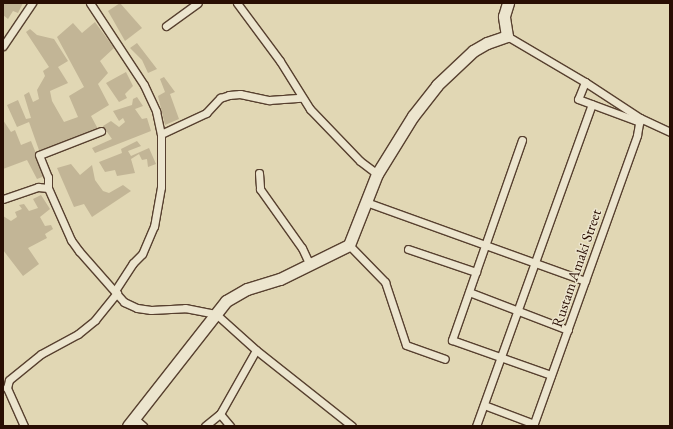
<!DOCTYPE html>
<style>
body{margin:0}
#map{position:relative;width:673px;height:429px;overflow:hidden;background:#e1d7b4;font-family:"EB Garamond",serif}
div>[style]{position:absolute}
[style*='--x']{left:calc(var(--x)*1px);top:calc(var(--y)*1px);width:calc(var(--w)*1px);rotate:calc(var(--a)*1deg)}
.green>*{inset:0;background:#c2b596}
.roads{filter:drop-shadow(1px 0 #57402f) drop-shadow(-1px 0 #57402f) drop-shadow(0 1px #57402f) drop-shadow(0 -1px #57402f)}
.street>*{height:7px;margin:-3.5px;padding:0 3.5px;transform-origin:3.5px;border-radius:3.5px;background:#ece5ce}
.secondary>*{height:11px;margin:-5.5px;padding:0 5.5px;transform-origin:5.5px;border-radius:5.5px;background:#ece5ce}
span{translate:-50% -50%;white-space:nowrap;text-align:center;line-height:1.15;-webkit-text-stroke:3px #ece5ce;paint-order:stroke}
.street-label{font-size:15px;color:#290e03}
.frame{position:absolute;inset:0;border:4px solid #290e03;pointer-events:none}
</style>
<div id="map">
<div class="green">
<i style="clip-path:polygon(3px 3px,23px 3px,18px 13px,13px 11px,8px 19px,3px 15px)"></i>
<i style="clip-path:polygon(120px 3px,142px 28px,125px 41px,108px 11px)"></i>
<i style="clip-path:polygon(95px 22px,114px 48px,100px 61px,108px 73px,98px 84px,109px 105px,91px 116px,98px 129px,40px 153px,29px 122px,17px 127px,7px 105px,18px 100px,26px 119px,31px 118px,24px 95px,29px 92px,33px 102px,39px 99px,37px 90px,45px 76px,43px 71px,49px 67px,26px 32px,30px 29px,37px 35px,54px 39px,68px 61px,58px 67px,68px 83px,50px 91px,52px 101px,64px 122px,78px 117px,69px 96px,84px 87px,57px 37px,73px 23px,82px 33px)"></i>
<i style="clip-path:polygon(137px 43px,157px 69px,148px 73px,142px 60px,130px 48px)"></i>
<i style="clip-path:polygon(126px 72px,133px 86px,125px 94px,127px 98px,119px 102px,106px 83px)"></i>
<i style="clip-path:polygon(164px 77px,175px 92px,170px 94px,179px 119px,165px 125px,158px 96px,165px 92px,160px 79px)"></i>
<i style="clip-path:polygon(137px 97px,143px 106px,135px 109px,142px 119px,147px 118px,151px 131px,95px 153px,92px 148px,112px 139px,107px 132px,102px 133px,103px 126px,111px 121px,119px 127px,125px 122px,123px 118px,119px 121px,113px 111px,132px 105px,133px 99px)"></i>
<i style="clip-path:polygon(3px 120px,11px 132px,15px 130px,21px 145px,31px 141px,45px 176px,37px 179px,27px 160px,3px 169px)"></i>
<i style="clip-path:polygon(137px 141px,141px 146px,128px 151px,131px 156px,149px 148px,156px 164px,148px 167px,147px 159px,142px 160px,139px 154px,131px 159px,135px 173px,117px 176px,115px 170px,105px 172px,99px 162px,122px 153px,121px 149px)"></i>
<i style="clip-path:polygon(71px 164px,80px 175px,92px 165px,95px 180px,103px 191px,109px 193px,123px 185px,131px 191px,92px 217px,84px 204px,74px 207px,57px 168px)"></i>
<i style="clip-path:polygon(41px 195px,50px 209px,40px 217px,45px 226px,51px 225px,53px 229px,45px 234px,47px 238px,28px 248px,39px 264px,23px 276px,3px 250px,3px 216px,11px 221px,17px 217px,15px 212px,22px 209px,19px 205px,24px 204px,29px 211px,38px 208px,33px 199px)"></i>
</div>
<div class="roads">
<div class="street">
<i style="--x:90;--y:3;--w:98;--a:56.6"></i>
<i style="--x:144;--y:85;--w:29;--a:65"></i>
<i style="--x:156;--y:111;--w:24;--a:78"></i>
<i style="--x:161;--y:134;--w:53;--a:90"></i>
<i style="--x:161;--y:187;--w:40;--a:100"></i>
<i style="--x:154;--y:226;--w:30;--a:113"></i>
<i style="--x:142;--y:254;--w:13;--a:135"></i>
<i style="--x:133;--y:263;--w:33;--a:123"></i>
<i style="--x:237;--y:3;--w:72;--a:53.4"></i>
<i style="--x:280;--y:61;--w:57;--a:58"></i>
<i style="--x:310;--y:109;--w:72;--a:46.1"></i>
<i style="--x:360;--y:161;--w:21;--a:37"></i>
<i style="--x:166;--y:26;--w:39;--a:-36"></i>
<i style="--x:507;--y:36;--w:91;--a:30.5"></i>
<i style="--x:585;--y:82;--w:66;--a:33.2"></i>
<i style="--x:640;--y:118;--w:33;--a:25"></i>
<i style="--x:3;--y:46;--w:52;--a:-56"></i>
<i style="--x:585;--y:82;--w:18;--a:112"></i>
<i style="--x:578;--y:99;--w:66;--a:20.4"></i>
<i style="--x:101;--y:131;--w:66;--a:158.8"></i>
<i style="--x:39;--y:155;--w:24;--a:68"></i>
<i style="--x:48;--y:177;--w:11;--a:90"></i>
<i style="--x:48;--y:188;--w:57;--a:66.1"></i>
<i style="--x:71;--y:240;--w:14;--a:54"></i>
<i style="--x:79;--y:251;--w:68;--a:48.6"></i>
<i style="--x:124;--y:302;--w:14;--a:25"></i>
<i style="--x:137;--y:308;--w:14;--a:8"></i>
<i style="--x:151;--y:310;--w:34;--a:-3"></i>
<i style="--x:185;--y:308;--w:32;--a:11"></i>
<i style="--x:216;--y:314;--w:54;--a:42"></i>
<i style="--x:256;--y:350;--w:122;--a:38.4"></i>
<i style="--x:161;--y:134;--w:50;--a:-25"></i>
<i style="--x:206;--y:113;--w:21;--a:-47"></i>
<i style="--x:220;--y:98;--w:9;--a:-18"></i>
<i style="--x:229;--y:95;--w:11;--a:-5"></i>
<i style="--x:240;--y:94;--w:30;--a:12"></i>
<i style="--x:269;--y:100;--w:32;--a:-4"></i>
<i style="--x:522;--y:140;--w:212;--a:109.3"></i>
<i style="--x:452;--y:340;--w:105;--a:19.5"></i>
<i style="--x:259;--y:173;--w:16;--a:86"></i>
<i style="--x:260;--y:189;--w:72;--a:54.6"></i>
<i style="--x:302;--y:248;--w:19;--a:65"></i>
<i style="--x:3;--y:199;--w:37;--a:-19"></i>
<i style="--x:38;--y:187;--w:10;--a:6"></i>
<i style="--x:366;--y:202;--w:233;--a:19.8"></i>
<i style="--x:349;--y:245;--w:52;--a:45.8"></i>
<i style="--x:385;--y:282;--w:66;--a:71.6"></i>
<i style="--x:406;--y:345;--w:41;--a:19.7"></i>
<i style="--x:408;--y:249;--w:72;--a:18.7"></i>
<i style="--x:469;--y:292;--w:106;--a:21"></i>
<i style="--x:484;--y:405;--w:53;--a:20.8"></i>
<i style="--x:220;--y:414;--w:16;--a:50"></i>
<i style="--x:135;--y:419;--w:11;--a:41"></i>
<i style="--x:24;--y:426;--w:42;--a:-114.1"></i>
<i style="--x:7;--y:388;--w:8;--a:-76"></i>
<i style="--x:9;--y:380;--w:41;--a:-39.1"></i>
<i style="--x:41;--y:354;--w:42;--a:-28.4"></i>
<i style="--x:78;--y:334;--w:22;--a:-39"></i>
<i style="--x:95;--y:320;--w:35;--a:-51"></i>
<i style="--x:205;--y:426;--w:19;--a:-39"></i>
<i style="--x:220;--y:414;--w:73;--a:-60.6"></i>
<i style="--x:476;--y:426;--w:342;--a:-70.2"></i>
<i style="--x:533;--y:426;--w:309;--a:-70.3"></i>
<i style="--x:637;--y:135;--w:17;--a:-80"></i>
</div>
<div class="secondary">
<i style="--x:128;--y:426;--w:159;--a:-51.9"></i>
<i style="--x:226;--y:301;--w:24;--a:-30"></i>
<i style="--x:247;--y:289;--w:34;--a:-17"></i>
<i style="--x:280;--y:279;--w:77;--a:-26.2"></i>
<i style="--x:349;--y:245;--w:76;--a:-68.5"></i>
<i style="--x:377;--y:174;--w:68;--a:-58.2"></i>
<i style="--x:413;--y:116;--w:39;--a:-52"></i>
<i style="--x:437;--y:85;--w:50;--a:-43.4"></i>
<i style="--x:473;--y:51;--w:16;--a:-30"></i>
<i style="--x:487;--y:43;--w:21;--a:-19"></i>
<i style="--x:507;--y:36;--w:20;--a:-99"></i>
<i style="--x:504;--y:16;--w:14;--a:-73"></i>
</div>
</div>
<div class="street-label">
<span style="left:576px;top:268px;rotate:-71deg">Rustam Amaki Street</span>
</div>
<div class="frame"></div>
</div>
